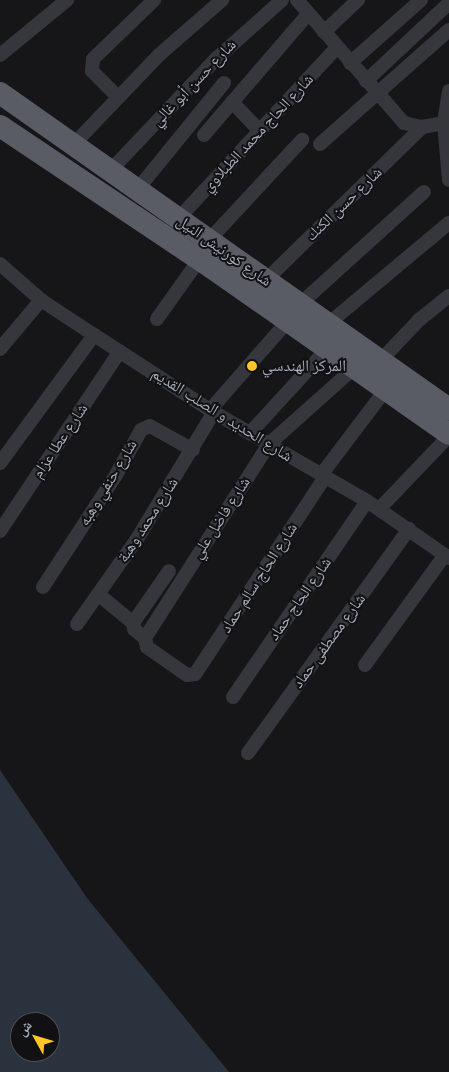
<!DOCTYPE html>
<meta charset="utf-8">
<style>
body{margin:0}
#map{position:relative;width:449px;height:1072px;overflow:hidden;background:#161518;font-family:Cabin,"Noto Naskh Arabic",sans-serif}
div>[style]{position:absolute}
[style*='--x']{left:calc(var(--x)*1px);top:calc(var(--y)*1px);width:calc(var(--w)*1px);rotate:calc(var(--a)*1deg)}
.water>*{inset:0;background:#2a333d}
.minor>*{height:14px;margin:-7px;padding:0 7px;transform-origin:7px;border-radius:7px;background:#36373d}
.trunk>*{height:22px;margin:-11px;padding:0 11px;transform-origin:11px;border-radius:11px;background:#5a5c65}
.dots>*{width:14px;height:14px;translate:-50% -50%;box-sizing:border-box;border:2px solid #111013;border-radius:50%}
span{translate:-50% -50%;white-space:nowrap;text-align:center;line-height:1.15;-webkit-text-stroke:4px #111013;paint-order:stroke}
.street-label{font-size:16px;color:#a6abb9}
.poi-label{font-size:16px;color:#a6abb9}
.left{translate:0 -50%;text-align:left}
.north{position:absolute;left:10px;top:1012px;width:50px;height:50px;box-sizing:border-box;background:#111013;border:1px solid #4d4e55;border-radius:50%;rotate:309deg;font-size:14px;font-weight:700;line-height:20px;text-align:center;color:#a6abb9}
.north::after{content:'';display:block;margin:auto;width:18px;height:22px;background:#ffc626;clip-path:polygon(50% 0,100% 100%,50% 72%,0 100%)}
</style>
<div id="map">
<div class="water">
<i style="clip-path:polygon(evenodd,0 770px,87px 898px,229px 1072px,0 1072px,0 770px,20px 1022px,50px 1022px,50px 1052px,20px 1052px,20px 1022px)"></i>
</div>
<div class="minor">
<i style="--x:297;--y:0;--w:163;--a:49"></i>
<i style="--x:404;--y:123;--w:18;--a:13"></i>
<i style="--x:422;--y:127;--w:27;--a:-10"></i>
<i style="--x:324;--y:32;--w:47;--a:-43.3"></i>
<i style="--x:0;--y:55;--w:87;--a:-39.4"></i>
<i style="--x:350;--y:63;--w:95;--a:-41.6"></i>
<i style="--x:366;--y:81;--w:114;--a:-43.2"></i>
<i style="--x:449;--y:91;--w:32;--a:99"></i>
<i style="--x:444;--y:123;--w:57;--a:85"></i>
<i style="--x:118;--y:97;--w:37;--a:-135"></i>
<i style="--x:92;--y:71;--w:12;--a:-85"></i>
<i style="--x:93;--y:59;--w:85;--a:-44"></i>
<i style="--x:232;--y:102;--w:40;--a:46"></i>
<i style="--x:204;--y:135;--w:160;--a:-49.3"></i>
<i style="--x:320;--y:144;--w:172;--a:-41.5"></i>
<i style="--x:73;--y:145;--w:124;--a:-46.3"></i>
<i style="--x:159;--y:55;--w:84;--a:-41.1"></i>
<i style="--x:110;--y:171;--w:156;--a:-46.6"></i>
<i style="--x:217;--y:58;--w:87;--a:-41.7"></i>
<i style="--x:137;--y:190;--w:138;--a:-50.9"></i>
<i style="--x:178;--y:219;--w:234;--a:-47.2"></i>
<i style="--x:209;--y:240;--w:137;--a:-47.1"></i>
<i style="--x:0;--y:264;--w:55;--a:41.3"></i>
<i style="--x:41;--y:300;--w:64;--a:33.4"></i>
<i style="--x:94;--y:335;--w:138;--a:32.9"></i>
<i style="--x:210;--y:410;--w:181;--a:30.1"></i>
<i style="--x:367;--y:501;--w:100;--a:34.8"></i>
<i style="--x:266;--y:280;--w:219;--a:-44.4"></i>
<i style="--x:300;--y:304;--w:167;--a:-42.1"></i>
<i style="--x:157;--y:319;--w:72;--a:-54.6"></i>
<i style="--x:328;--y:324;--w:158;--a:-39.9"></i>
<i style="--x:0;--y:349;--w:64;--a:-50.1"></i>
<i style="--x:380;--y:361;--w:57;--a:-46.4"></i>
<i style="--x:419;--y:320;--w:38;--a:-39"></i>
<i style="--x:210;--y:410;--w:118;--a:-48.8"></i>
<i style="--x:250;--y:433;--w:115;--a:-47.5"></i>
<i style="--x:0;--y:463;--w:159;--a:-53.7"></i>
<i style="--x:321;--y:475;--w:108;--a:-52.9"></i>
<i style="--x:325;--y:477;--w:236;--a:123.4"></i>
<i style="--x:195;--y:674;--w:8;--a:173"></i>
<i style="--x:187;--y:675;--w:49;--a:-145"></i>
<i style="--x:147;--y:647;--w:9;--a:-103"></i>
<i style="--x:145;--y:638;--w:230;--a:-57.4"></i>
<i style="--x:269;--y:444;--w:115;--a:-41.8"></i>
<i style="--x:379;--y:509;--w:101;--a:-46.2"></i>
<i style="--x:0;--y:531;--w:216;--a:-56.3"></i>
<i style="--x:43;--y:587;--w:134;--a:-56.9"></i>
<i style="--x:116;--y:475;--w:51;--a:-60.9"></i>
<i style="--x:141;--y:430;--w:10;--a:-24"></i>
<i style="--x:150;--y:426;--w:49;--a:29.2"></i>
<i style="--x:98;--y:594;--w:45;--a:39.6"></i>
<i style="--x:77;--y:624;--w:104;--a:-54.8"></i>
<i style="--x:137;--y:539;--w:149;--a:-58.8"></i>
<i style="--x:145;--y:638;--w:14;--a:-141"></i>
<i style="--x:134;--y:629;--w:6;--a:-99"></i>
<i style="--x:133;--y:623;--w:63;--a:-55.3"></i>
<i style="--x:365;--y:665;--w:136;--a:-54"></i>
<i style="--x:233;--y:697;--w:237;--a:-55.6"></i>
<i style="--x:248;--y:753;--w:276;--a:-54.3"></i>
</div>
<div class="trunk">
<i style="--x:0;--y:93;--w:549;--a:35.14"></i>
<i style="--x:0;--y:126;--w:255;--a:33.8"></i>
<i style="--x:212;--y:268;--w:289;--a:35"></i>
</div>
<div class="dots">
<i style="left:252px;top:366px;background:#ffc626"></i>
</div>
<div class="street-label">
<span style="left:194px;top:83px;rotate:-46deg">شارع حسن أبو غالي</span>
<span style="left:258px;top:133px;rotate:-47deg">شارع الحاج محمد الطبلاوي</span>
<span style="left:344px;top:204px;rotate:-44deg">شارع حسن الكنك</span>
<span style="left:224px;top:251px;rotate:35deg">شارع كورنيش النيل</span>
<span style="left:222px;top:415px;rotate:32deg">شارع الحديد و الصلب القديم</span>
<span style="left:60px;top:441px;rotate:-56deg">شارع عطا عزام</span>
<span style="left:108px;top:483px;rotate:-59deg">شارع حنفي وهبه</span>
<span style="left:221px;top:518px;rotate:-57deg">شارع فاضل علي</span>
<span style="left:148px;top:520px;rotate:-57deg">شارع محمد وهبة</span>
<span style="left:259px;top:578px;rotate:-57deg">شارع الحاج سالم حماد</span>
<span style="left:300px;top:599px;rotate:-55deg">شارع الحاج حماد</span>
<span style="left:329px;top:641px;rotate:-54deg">شارع مصطفى حماد</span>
</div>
<div class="poi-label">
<span class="left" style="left:262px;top:366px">المركز الهندسي</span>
</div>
<div class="north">ش</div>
</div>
